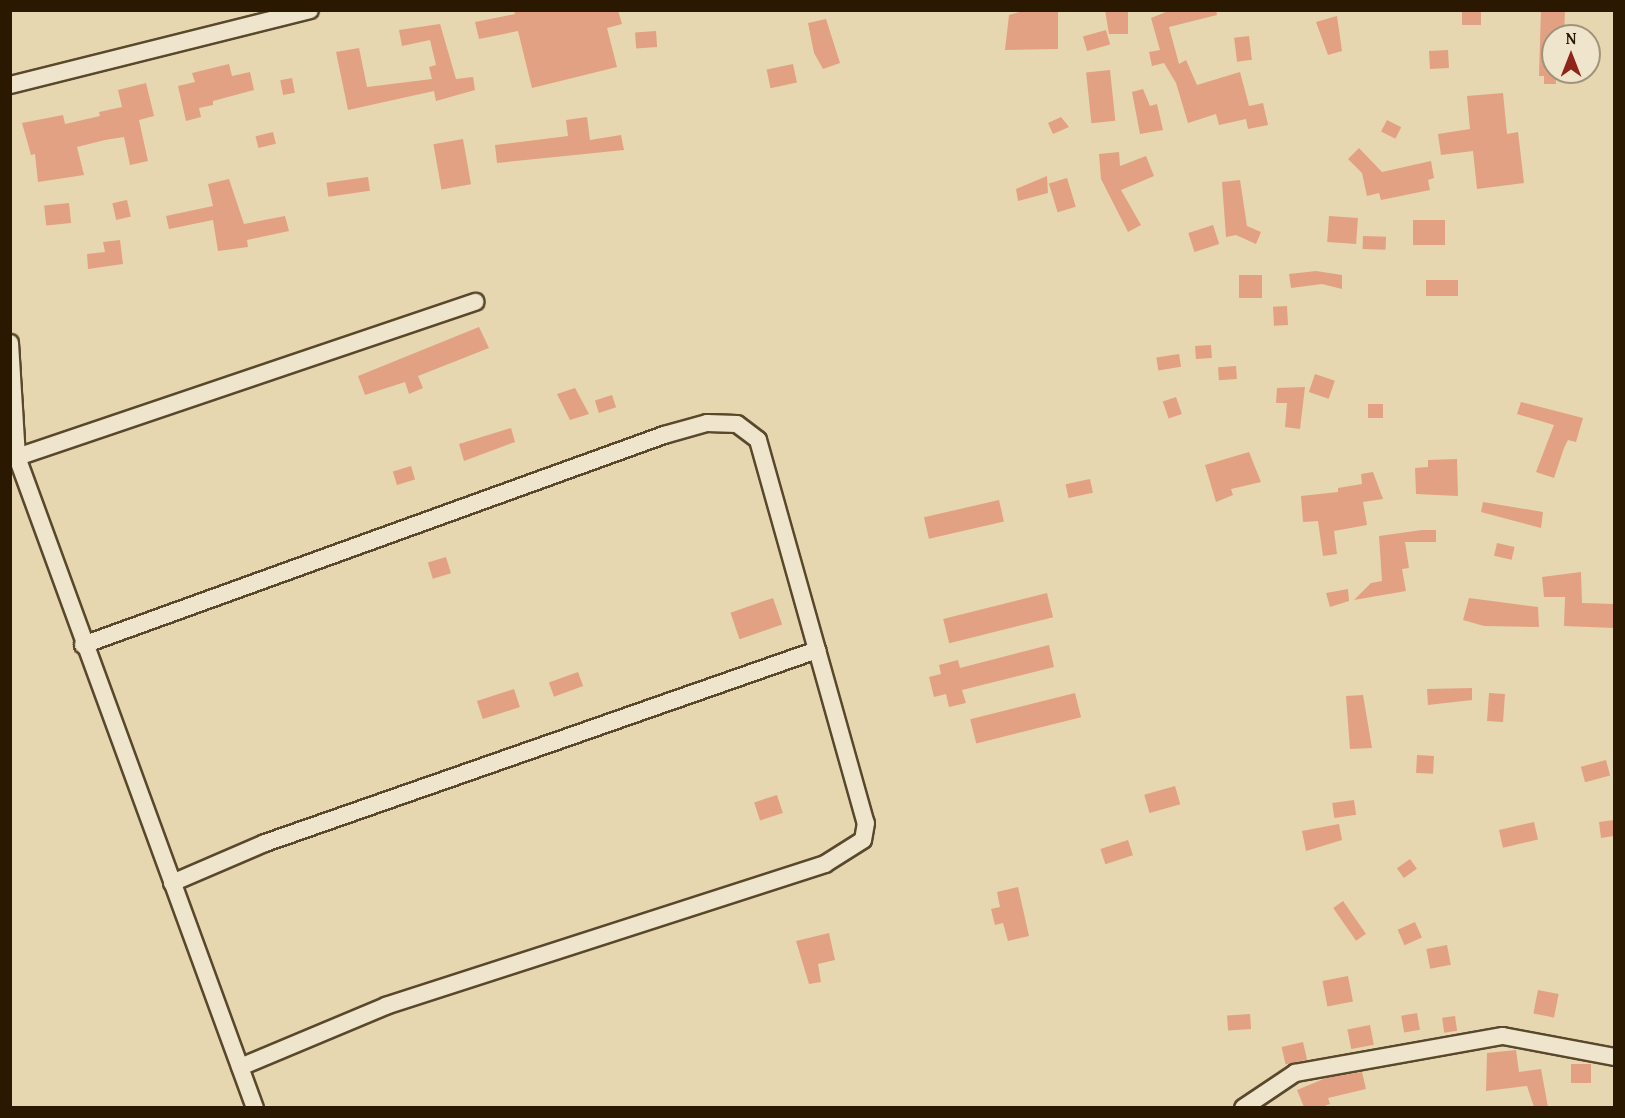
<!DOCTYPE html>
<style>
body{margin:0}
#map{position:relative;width:1625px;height:1118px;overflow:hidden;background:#e6d7b0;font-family:"Gentium Book Plus",serif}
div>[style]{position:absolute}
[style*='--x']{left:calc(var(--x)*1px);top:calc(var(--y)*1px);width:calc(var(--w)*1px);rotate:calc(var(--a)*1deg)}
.building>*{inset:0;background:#e2a182;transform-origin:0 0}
.roads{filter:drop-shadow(2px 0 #59482c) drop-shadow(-2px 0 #59482c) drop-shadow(0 2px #59482c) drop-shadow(0 -2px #59482c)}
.minor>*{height:16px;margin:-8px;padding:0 8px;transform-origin:8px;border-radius:8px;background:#efe5cc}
span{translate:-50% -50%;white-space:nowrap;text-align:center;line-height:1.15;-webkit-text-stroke:4.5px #efe5cc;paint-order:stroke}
.frame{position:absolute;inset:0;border:12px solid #2a1800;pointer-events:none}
.north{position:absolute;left:1541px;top:24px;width:60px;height:60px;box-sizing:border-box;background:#efe5cc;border:2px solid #a0937a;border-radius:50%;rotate:0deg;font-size:16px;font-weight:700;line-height:24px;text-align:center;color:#2a1800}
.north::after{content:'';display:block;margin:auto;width:21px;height:27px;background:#8f2418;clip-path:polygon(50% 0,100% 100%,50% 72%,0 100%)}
</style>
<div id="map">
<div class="building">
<i style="clip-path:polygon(514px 10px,618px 10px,622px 24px,607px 28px,617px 67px,532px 88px,518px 31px,479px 39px,475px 22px,515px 14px)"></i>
<i style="clip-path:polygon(1027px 10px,1058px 10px,1058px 49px,1005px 50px,1009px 15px)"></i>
<i style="clip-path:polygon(1105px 10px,1128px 10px,1128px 34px,1109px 34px)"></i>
<i style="clip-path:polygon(1171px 10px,1216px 10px,1217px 15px,1169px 27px,1179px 64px,1186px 60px,1197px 85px,1240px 72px,1249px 106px,1263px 103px,1268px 125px,1248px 129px,1246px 119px,1219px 125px,1216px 114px,1188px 123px,1176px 83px,1164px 63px,1152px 66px,1149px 52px,1160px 50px,1151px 18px)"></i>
<i style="left:1462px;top:10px;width:19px;height:15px"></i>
<i style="clip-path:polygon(1541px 10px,1565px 10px,1564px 36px,1553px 36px,1556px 84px,1544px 84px,1544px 76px,1539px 76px)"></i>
<i style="clip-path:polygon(1337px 16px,1342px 51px,1328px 55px,1316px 22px)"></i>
<i style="clip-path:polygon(826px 19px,840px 63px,823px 69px,814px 53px,808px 23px)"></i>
<i style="clip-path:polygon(440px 24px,456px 79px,473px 77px,475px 90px,436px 101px,434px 91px,348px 110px,336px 52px,359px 48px,367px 87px,432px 79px,429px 67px,436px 65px,430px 40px,402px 46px,399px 30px)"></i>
<i style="left:1106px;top:30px;width:15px;height:24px;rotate:74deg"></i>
<i style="left:656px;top:31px;width:16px;height:21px;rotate:86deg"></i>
<i style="left:1249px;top:36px;width:24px;height:15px;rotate:83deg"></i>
<i style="left:1448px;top:50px;width:18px;height:19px;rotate:87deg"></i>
<i style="clip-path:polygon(229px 64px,232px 76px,250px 72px,254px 90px,213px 101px,213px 105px,199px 108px,201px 117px,186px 121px,178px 86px,195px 82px,192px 73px)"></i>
<i style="left:793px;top:64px;width:19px;height:27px;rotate:78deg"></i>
<i style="left:1110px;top:70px;width:51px;height:24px;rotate:84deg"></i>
<i style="left:292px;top:78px;width:15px;height:12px;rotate:79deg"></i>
<i style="clip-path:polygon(146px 83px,154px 116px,139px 120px,148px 161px,130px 165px,124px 137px,105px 140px,77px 147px,84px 175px,38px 182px,35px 154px,31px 155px,22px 123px,63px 115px,65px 124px,100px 116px,99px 112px,122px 107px,118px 90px)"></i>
<i style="clip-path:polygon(1143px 89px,1150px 106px,1157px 104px,1163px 130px,1140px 134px,1132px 92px)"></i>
<i style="clip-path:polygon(1503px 93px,1507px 134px,1518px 132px,1524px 183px,1477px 189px,1473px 151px,1441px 155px,1438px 134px,1470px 129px,1467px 96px)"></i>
<i style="clip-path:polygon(587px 117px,590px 140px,621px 135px,624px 150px,497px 163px,495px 145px,568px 136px,566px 120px)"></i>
<i style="clip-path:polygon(1061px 117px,1069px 127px,1053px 134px,1048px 123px)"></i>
<i style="left:1387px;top:120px;width:16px;height:13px;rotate:27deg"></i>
<i style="left:273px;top:132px;width:12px;height:18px;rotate:76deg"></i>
<i style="left:463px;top:139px;width:46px;height:30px;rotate:80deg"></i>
<i style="clip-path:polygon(1359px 148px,1382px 172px,1431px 161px,1434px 178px,1428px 180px,1430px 190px,1381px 200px,1379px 193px,1367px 196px,1362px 173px,1348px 159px)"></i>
<i style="clip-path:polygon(1119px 152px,1120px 166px,1146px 156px,1154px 176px,1121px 190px,1141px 225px,1128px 232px,1101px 179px,1099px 154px)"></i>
<i style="clip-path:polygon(1047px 176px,1048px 193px,1018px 201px,1016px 189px)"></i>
<i style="left:368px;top:177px;width:14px;height:42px;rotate:82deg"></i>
<i style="left:1067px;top:178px;width:30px;height:19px;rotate:73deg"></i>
<i style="clip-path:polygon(229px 179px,244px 224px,285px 216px,289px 231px,247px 240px,248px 247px,218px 251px,213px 220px,169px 229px,166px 216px,213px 206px,208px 184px)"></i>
<i style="clip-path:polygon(1240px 180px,1247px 226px,1261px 232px,1256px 244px,1236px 235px,1226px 237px,1222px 182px)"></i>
<i style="left:127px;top:200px;width:17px;height:15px;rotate:77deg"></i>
<i style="left:69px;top:203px;width:20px;height:25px;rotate:84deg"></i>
<i style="left:1329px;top:216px;width:29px;height:26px;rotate:4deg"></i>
<i style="left:1413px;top:220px;width:32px;height:25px"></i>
<i style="left:1213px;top:225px;width:20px;height:26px;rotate:72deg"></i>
<i style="left:1363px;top:236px;width:23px;height:13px;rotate:2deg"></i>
<i style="clip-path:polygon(120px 240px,123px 264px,88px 269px,87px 254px,105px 252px,103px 242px)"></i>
<i style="clip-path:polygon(1316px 271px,1342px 275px,1342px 289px,1322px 284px,1291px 288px,1289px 274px)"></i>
<i style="left:1239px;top:275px;width:23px;height:23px"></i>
<i style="left:1458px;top:280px;width:16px;height:32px;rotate:90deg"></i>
<i style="left:1287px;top:306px;width:19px;height:14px;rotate:87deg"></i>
<i style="clip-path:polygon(479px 327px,489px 348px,418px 376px,423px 388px,409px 394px,405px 382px,365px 395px,358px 376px)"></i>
<i style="left:1211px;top:345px;width:13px;height:16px;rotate:86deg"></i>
<i style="left:1179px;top:354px;width:13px;height:23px;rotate:81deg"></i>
<i style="left:1236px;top:366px;width:13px;height:18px;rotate:86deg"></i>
<i style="left:1315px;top:374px;width:21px;height:19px;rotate:19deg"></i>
<i style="clip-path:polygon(1305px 387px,1300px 429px,1285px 427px,1287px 403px,1276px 403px,1277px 388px)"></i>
<i style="clip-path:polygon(575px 388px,589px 414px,570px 420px,557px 394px)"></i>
<i style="left:612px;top:395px;width:13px;height:18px;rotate:72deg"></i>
<i style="left:1176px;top:397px;width:18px;height:14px;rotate:71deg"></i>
<i style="clip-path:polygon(1521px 402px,1583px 418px,1576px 442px,1568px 440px,1564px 448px,1554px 478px,1536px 472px,1554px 425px,1517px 414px)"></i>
<i style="left:1368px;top:404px;width:15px;height:14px"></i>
<i style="clip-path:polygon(511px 428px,515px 442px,464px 461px,459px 444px)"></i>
<i style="clip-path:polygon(1249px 452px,1261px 482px,1231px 489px,1233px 495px,1216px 502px,1205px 465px)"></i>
<i style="clip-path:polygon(1457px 459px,1458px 496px,1416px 494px,1415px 468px,1428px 467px,1428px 460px)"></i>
<i style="left:411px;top:466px;width:14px;height:19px;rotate:73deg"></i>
<i style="clip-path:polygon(1373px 472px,1383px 499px,1363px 502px,1367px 525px,1334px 531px,1337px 554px,1323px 556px,1318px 521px,1303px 522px,1301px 496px,1338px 492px,1338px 488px,1362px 484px,1361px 474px)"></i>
<i style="left:1090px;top:479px;width:14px;height:25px;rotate:78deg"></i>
<i style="left:999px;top:500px;width:22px;height:77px;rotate:77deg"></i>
<i style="clip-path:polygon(1483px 502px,1543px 512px,1541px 528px,1481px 512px)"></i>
<i style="clip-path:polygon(1422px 530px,1436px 530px,1436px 542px,1405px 542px,1409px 568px,1402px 569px,1406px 591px,1354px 600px,1371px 583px,1382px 581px,1379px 536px)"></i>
<i style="left:1497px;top:543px;width:18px;height:13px;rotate:13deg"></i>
<i style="left:446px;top:557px;width:17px;height:19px;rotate:73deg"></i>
<i style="clip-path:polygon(1581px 572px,1582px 603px,1614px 604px,1614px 628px,1564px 626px,1565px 597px,1544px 597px,1542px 577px)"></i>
<i style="clip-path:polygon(1348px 589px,1349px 601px,1330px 607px,1326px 593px)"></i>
<i style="left:1047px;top:593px;width:25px;height:107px;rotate:76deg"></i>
<i style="left:773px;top:598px;width:28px;height:45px;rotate:71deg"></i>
<i style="clip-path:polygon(1469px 598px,1538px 607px,1539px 627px,1484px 626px,1463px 620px)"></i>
<i style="clip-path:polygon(1049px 645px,1054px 667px,962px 690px,966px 703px,949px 707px,946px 694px,934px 697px,929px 677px,941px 674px,939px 665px,958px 660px,960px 668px)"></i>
<i style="left:578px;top:672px;width:15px;height:31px;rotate:70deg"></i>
<i style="clip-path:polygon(1472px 688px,1472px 700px,1428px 705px,1427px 689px)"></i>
<i style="left:514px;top:689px;width:19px;height:39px;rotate:72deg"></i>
<i style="left:1075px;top:693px;width:25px;height:108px;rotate:76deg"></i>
<i style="left:1489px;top:693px;width:16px;height:28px;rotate:4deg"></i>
<i style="clip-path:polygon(1363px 695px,1372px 748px,1350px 749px,1346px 696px)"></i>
<i style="left:1417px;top:755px;width:17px;height:18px;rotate:3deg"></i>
<i style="left:1606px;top:760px;width:16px;height:26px;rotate:75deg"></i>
<i style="left:1175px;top:786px;width:19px;height:32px;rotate:74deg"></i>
<i style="left:777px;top:795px;width:19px;height:24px;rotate:72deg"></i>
<i style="left:1354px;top:800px;width:15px;height:22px;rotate:82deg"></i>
<i style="clip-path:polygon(1614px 820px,1614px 836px,1601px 838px,1599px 822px)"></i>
<i style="left:1534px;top:822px;width:18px;height:36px;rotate:77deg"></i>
<i style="clip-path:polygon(1339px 824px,1342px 840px,1306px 851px,1302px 831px)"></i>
<i style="left:1128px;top:840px;width:16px;height:29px;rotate:72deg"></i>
<i style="left:1410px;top:859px;width:12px;height:16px;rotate:55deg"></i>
<i style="clip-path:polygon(1018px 887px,1029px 936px,1008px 941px,1003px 923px,995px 925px,991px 909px,1000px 907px,997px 892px)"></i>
<i style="left:1343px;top:901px;width:40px;height:12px;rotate:55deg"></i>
<i style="left:1415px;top:922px;width:17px;height:19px;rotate:66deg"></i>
<i style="clip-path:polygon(829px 933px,835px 960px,818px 964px,821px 982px,809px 984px,796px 941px)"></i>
<i style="left:1447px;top:945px;width:20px;height:21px;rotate:79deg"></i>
<i style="left:1348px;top:976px;width:26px;height:26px;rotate:79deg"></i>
<i style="left:1538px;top:990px;width:21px;height:24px;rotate:11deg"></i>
<i style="left:1417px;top:1013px;width:17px;height:16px;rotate:80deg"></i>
<i style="left:1250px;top:1014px;width:15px;height:23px;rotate:86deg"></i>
<i style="left:1455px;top:1016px;width:15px;height:13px;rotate:82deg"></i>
<i style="left:1370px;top:1025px;width:20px;height:23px;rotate:79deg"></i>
<i style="left:1303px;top:1042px;width:18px;height:22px;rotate:77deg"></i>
<i style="clip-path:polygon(1516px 1050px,1519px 1072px,1541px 1069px,1548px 1107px,1534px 1107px,1527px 1086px,1486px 1091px,1487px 1053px)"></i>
<i style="left:1571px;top:1064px;width:20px;height:19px"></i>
<i style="clip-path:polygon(1362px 1072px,1366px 1089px,1328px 1098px,1330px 1104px,1322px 1107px,1304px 1107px,1297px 1090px,1326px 1078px)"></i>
</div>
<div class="roads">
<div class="minor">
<i style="--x:10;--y:85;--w:309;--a:-14"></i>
<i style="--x:10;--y:343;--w:114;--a:86.5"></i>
<i style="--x:17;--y:457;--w:693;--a:69.92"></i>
<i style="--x:17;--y:457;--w:484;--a:-18.7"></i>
<i style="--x:83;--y:645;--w:618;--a:-19.87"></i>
<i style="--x:664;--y:435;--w:45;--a:-15.6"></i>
<i style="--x:707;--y:423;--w:30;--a:2"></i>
<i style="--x:737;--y:424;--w:26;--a:37"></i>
<i style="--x:758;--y:440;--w:398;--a:74.3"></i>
<i style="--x:866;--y:823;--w:17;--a:100"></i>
<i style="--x:863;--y:840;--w:45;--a:147.7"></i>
<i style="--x:825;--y:864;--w:461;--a:162.1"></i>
<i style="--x:386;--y:1006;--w:158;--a:157.3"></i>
<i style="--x:172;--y:883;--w:101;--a:-23.3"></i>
<i style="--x:265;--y:843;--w:585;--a:-19.27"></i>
<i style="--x:1243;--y:1108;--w:63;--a:-33.9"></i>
<i style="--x:1295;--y:1073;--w:211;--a:-10.1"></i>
<i style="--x:1503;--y:1036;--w:113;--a:10.7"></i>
</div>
</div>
<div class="frame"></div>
<div class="north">N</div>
</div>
